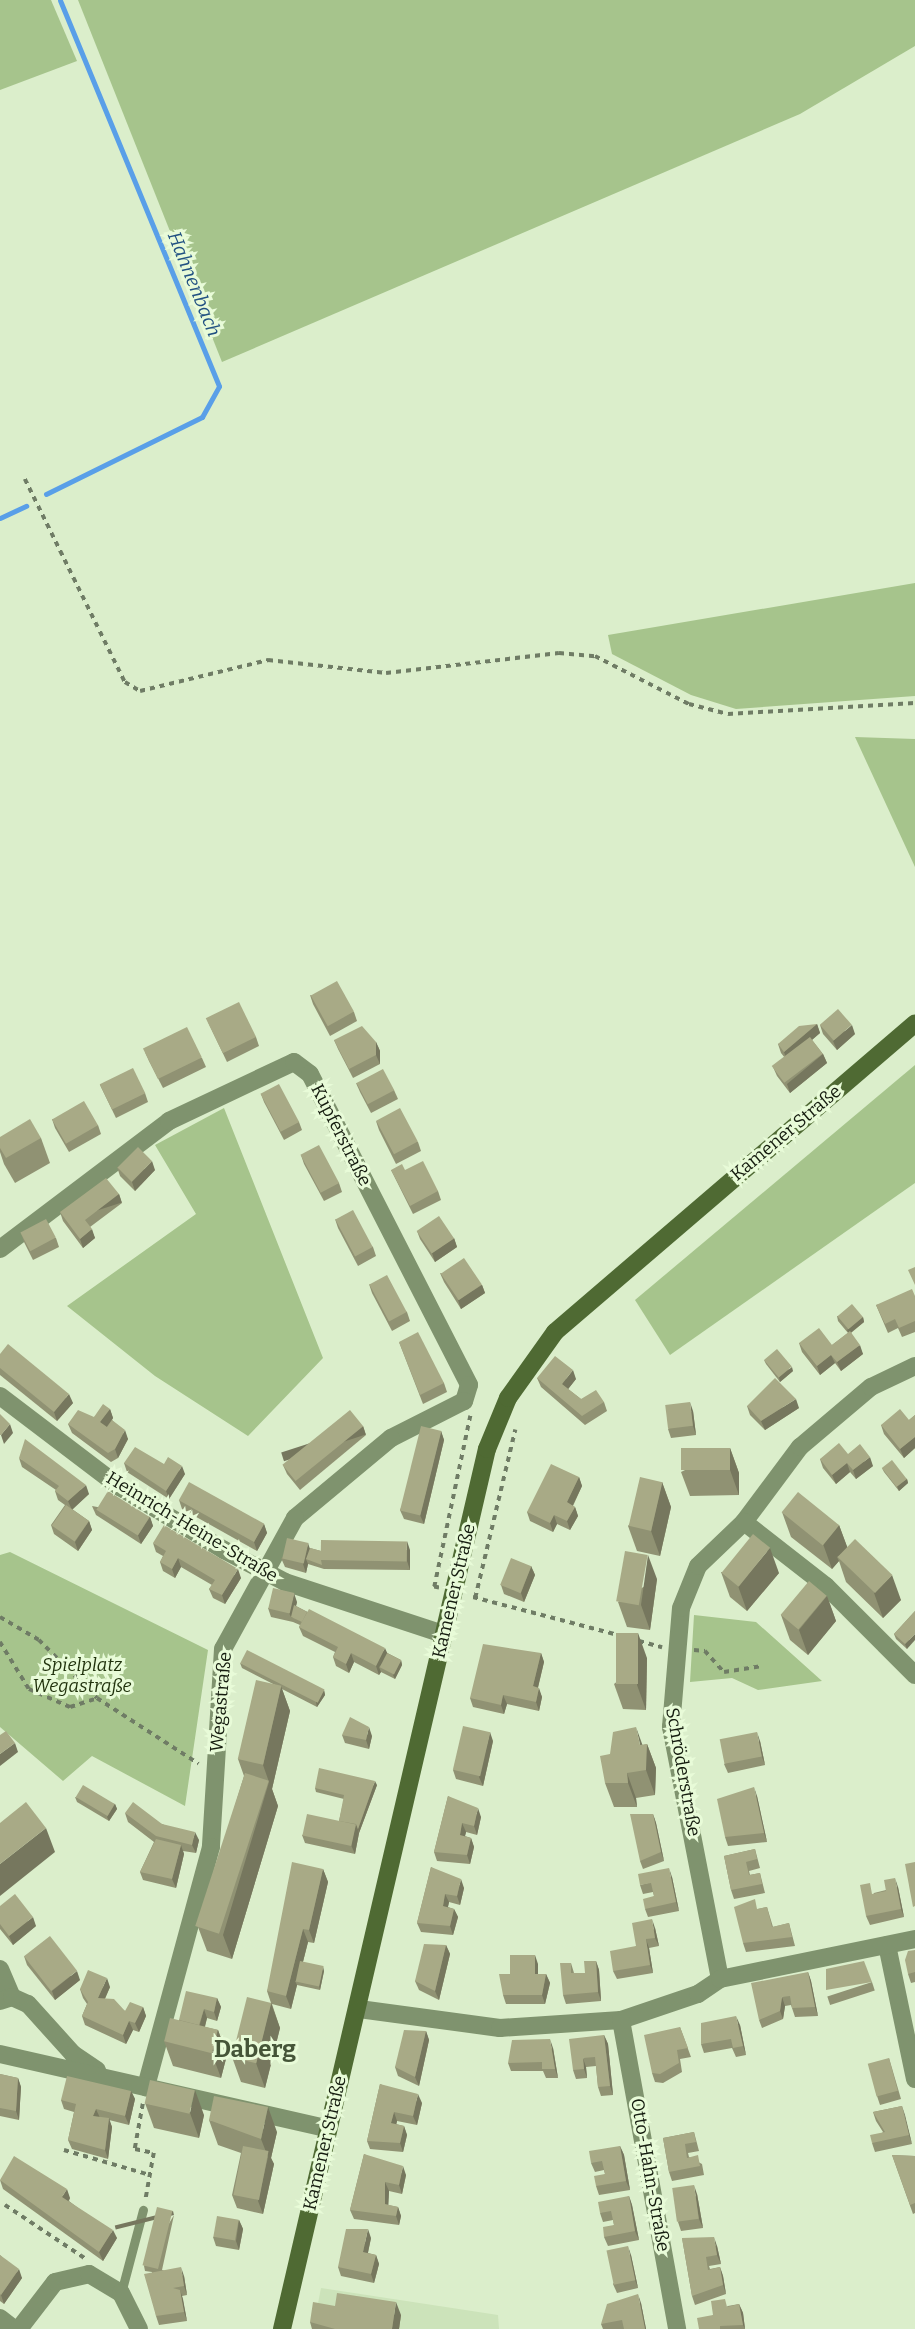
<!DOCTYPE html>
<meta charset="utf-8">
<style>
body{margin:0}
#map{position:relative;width:915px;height:2329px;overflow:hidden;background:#dbeecb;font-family:Bitter,serif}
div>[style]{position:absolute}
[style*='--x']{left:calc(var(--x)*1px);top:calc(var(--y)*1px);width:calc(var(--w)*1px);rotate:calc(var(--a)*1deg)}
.built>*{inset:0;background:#cce3ba}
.green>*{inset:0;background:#a6c48c}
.stream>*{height:5px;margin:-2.5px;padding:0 2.5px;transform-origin:2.5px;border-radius:2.5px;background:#599fe8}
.path>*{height:3.5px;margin-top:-1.75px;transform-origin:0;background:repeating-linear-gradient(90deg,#6f7c65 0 5px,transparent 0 10px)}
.lane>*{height:9px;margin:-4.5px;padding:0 4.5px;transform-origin:4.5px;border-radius:4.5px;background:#7f936e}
.street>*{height:18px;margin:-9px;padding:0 9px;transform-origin:9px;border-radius:9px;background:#7f936e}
.secondary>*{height:18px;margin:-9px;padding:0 9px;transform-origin:9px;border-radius:9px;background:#4f6a33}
.wall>*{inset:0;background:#909273;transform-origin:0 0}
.shaded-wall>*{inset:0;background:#76775e;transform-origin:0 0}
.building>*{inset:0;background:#a8aa86;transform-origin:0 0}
span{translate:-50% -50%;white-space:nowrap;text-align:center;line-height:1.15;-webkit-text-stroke:6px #e8fbd8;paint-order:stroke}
.street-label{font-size:18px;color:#141b0e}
.park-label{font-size:18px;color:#1f300b;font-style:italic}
.water-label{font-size:19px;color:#225282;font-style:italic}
.district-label{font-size:24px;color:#455538;font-weight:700}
</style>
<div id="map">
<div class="built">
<i style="clip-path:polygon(321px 2288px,498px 2315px,499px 2329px,313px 2329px)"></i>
</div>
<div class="green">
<i style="clip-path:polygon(0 0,51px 0,77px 61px,0 90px)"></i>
<i style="clip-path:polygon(78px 0,915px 0,915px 46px,800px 114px,222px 362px)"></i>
<i style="clip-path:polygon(915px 583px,915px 696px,736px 709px,691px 695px,612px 654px,608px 635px)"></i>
<i style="clip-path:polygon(855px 737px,915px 739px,915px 867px)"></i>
<i style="clip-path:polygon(915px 1065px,915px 1183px,670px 1355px,635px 1300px)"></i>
<i style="clip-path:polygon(224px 1108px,323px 1358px,248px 1436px,155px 1376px,67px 1306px,196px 1214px,155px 1145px)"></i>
<i style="clip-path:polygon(10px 1552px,208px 1650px,185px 1806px,92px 1756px,63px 1781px,0 1727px,0 1555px)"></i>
<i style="clip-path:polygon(694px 1615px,756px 1622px,822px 1681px,758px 1690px,732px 1678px,690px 1682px)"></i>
</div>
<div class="stream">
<i style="--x:46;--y:494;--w:174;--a:-26.3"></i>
<i style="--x:202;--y:417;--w:35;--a:-61"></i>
<i style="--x:219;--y:386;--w:417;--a:-112.4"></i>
<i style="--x:0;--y:518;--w:29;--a:-25"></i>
</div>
<div class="path">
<i style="--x:25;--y:479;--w:226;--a:63.8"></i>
<i style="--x:125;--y:682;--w:17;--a:31"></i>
<i style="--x:140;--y:691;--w:132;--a:-13.6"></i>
<i style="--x:268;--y:660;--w:119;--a:6.3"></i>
<i style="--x:386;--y:673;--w:174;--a:-6.6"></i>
<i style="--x:559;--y:653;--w:36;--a:5"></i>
<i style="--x:595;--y:656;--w:106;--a:27.1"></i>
<i style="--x:689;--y:704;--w:40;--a:14.4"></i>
<i style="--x:728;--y:714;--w:187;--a:-3.4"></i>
<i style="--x:439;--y:1588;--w:5;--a:-169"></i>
<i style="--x:434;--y:1587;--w:175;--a:-78.1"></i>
<i style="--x:473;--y:1597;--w:150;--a:14.7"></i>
<i style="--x:475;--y:1598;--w:173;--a:-76.6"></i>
<i style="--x:0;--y:1617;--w:45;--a:30.5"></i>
<i style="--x:39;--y:1640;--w:82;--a:45"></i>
<i style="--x:639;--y:1641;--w:24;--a:15"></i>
<i style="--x:0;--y:1642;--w:55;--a:58.3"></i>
<i style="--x:29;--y:1689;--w:45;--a:23.7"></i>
<i style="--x:70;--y:1707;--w:28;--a:-18"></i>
<i style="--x:97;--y:1698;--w:121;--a:32.9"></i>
<i style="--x:694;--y:1650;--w:11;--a:5"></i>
<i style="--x:705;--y:1651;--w:28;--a:48"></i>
<i style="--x:724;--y:1672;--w:37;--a:-9"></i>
<i style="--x:143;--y:2104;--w:46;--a:100.1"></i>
<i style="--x:135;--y:2149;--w:19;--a:12"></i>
<i style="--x:154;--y:2153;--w:46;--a:100.1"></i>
<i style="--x:64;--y:2150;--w:90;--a:16.2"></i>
<i style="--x:5;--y:2205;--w:97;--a:33.7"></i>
</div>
<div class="lane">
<i style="--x:121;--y:2293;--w:86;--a:-75.2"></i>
</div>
<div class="street">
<i style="--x:0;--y:1249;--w:212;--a:-37.1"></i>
<i style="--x:169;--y:1121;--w:138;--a:-25.3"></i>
<i style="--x:294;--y:1062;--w:20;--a:37"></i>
<i style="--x:310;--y:1074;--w:349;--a:62.9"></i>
<i style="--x:469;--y:1385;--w:17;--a:107"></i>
<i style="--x:464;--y:1401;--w:82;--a:153.1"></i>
<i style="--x:391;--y:1438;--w:125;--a:140.2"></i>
<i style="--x:295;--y:1518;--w:149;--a:118.8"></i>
<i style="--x:223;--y:1649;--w:198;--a:93.5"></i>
<i style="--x:211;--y:1847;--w:249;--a:105.2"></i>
<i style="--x:0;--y:1396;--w:151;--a:37.2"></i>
<i style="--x:120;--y:1487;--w:122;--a:31.2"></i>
<i style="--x:224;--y:1550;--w:69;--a:27.7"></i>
<i style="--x:285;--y:1582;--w:166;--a:18.2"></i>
<i style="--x:744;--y:1522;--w:94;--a:-53.3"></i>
<i style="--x:800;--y:1447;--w:93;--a:-40.2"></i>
<i style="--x:871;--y:1387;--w:49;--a:-25.5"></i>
<i style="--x:887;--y:1945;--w:137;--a:78.2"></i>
<i style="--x:0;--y:1969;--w:30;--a:67"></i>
<i style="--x:720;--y:1979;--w:257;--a:-101"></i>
<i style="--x:671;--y:1727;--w:119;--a:-85.2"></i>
<i style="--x:681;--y:1608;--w:45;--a:-68"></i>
<i style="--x:698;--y:1566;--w:64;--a:-43.7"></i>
<i style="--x:744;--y:1522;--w:104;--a:38"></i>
<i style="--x:826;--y:1586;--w:126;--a:45"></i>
<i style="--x:0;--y:2001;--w:13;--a:-18"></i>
<i style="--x:12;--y:1997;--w:17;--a:24"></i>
<i style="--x:28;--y:2004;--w:67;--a:48"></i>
<i style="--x:73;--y:2054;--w:29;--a:34"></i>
<i style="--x:359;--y:2009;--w:142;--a:7.7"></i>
<i style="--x:500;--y:2028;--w:121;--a:-3.8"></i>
<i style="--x:621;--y:2020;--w:81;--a:-18.7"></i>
<i style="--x:698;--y:1994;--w:27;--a:-34"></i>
<i style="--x:720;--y:1979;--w:199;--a:-11.6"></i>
<i style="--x:621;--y:2020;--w:314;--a:79.7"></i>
<i style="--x:0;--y:2054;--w:335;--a:12.8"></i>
<i style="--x:0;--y:2318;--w:18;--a:38"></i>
<i style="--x:19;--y:2329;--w:59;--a:-52.5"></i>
<i style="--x:55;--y:2282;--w:35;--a:-13"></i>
<i style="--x:89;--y:2274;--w:37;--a:31"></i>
<i style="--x:121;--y:2293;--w:40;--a:63.4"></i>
</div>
<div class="secondary">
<i style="--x:282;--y:2329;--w:904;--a:-76.89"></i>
<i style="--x:487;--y:1449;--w:55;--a:-67.6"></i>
<i style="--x:508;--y:1398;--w:81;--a:-54.5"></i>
<i style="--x:555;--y:1332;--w:474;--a:-40.6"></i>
</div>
<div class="wall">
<i style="clip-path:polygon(310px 995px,354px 1012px,357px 1021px,330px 1036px,313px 1004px)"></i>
<i style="clip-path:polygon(208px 1022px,256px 1037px,259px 1046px,227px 1062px)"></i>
<i style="clip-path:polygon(817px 1024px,820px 1033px,812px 1040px,823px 1054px,827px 1063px,790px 1093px,777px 1076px,773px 1067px,785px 1058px,781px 1053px,778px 1044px)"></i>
<i style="clip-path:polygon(820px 1025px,855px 1034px,837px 1050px,823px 1034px)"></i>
<i style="clip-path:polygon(334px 1040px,376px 1042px,380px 1051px,380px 1064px,353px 1078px,338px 1049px)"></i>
<i style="clip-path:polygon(145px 1052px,202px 1058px,206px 1067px,163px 1088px,149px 1061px)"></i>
<i style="clip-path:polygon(356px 1083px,394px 1090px,398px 1099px,371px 1113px,360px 1092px)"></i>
<i style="clip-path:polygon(100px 1085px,145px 1093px,148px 1102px,116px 1118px)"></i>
<i style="clip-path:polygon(261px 1094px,299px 1122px,302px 1130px,284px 1140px,264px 1102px)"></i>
<i style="clip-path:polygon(52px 1119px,98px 1125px,101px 1134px,69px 1152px,55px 1128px)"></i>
<i style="clip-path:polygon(376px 1121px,418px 1142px,421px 1151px,396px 1164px,379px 1130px)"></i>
<i style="clip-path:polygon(0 1137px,41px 1138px,50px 1163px,15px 1183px,4px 1164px,0 1152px)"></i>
<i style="clip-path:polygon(301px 1155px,339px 1183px,342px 1192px,324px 1201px,304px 1164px)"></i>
<i style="clip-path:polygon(117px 1167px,155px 1170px,135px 1191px,120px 1176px)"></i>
<i style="clip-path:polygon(391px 1170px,405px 1170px,438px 1191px,441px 1200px,413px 1214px)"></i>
<i style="clip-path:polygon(119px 1194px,122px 1203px,90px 1227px,95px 1238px,83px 1248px,63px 1221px,60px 1212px)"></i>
<i style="clip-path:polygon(335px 1219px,373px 1247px,376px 1256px,358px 1266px,338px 1228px)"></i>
<i style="clip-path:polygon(417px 1231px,454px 1238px,457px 1247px,435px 1262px,420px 1239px)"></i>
<i style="clip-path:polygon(21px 1233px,56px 1238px,59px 1247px,33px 1260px,24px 1242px)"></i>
<i style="clip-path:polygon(440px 1273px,482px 1285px,485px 1293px,461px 1309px,444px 1282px)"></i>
<i style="clip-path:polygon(369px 1284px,407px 1312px,410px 1321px,392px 1331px,372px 1293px)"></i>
<i style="clip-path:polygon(915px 1296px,915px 1332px,902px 1337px,898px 1328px,888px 1333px,876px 1305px)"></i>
<i style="clip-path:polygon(837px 1316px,863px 1317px,864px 1322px,851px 1333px,863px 1354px,841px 1371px,835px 1363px,820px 1375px,802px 1352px,799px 1343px,832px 1345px,848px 1333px,838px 1321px)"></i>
<i style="clip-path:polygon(399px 1342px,444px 1383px,447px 1392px,423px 1404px)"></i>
<i style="clip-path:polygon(0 1354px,73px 1403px,57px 1421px,0 1375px)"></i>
<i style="clip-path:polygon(764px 1360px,793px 1371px,780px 1382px,766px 1364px)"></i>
<i style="clip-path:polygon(537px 1378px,576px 1379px,568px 1389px,581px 1399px,604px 1402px,607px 1411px,585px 1425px,541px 1387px)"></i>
<i style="clip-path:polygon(747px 1406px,799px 1408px,765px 1430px,750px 1415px)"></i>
<i style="clip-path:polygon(110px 1409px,113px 1418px,112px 1420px,128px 1439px,118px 1458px,111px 1462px,72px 1433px,68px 1424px,94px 1417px)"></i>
<i style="clip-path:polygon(693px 1411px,696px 1435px,671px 1438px,668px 1429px)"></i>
<i style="clip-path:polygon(915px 1415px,915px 1448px,904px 1458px,884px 1434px,881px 1425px,909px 1420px)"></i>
<i style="clip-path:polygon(363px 1426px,366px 1435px,300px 1490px,287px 1474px,283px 1465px)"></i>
<i style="clip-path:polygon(441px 1431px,444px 1440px,424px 1524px,404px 1519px,400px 1510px)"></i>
<i style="clip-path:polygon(730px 1448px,739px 1473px,739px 1495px,690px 1496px,681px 1472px)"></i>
<i style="clip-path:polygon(848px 1454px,873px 1466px,856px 1479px,850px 1472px,836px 1484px,823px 1468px,820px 1459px)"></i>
<i style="clip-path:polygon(19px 1458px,89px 1494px,72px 1509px,89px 1521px,92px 1530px,78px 1551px,54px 1534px,51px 1525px,65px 1505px,58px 1500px,55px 1491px,56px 1490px,22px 1467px)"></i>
<i style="clip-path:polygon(124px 1463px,164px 1464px,185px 1474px,169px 1499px,127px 1472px)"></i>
<i style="clip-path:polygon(882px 1468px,907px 1479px,908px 1483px,899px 1491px,884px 1472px)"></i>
<i style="clip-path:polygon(579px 1477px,582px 1486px,573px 1506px,575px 1507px,578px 1516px,570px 1530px,557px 1524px,553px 1532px,530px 1521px,527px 1512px)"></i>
<i style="clip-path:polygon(662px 1482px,671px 1507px,660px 1556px,637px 1551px,628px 1526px)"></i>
<i style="clip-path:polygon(179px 1500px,264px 1524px,267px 1533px,257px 1551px,182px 1509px)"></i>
<i style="clip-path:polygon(92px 1506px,150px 1517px,153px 1526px,141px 1544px,96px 1515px)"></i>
<i style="clip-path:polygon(782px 1512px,839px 1525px,847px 1547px,901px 1600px,883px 1618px,846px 1582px,839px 1561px,832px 1569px,791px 1537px)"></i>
<i style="clip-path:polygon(153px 1543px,241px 1578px,225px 1604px,213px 1598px,209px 1589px,212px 1585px,181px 1567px,175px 1578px,163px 1571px,160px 1562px,163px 1556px,156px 1552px)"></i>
<i style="clip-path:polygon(310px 1548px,321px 1551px,410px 1550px,410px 1570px,324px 1569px,308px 1564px,306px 1573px,285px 1567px,281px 1558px)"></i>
<i style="clip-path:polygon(531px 1566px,535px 1575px,524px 1602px,504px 1594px,501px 1585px)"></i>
<i style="clip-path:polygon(721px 1572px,779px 1573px,747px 1611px,730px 1597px)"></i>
<i style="clip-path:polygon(657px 1579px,650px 1630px,627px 1627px,618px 1602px)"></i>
<i style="clip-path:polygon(827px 1596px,836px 1621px,808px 1655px,790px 1640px,781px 1615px)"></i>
<i style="clip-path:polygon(297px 1602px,296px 1606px,401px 1660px,402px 1665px,395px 1679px,381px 1672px,379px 1675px,354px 1662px,349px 1673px,336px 1666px,333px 1657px,335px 1652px,303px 1636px,299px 1627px,300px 1625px,293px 1622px,271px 1617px,268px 1608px)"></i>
<i style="clip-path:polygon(915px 1611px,907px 1649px,896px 1639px,894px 1634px)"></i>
<i style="clip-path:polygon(541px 1653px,544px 1662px,538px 1688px,542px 1697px,539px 1711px,507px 1704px,504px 1714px,473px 1707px,470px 1698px)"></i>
<i style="clip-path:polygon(647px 1658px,646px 1710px,623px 1709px,614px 1684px)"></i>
<i style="clip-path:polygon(240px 1663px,324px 1690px,325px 1695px,317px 1707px,282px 1689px,290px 1711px,272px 1789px,278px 1806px,232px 1959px,207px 1951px,198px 1927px,244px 1776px,238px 1759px,275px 1685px,242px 1668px)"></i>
<i style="clip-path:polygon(342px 1735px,372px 1736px,369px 1749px,345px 1743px)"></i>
<i style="clip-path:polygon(493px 1741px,483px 1786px,456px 1779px,453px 1770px)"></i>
<i style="clip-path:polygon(760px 1741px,765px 1765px,728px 1773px,724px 1764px)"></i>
<i style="clip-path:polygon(647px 1744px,656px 1768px,655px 1795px,636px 1798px,637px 1807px,614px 1807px,605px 1783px,610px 1754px)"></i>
<i style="clip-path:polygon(377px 1785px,359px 1833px,355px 1854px,305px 1843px,302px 1835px,339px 1821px,344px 1799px,316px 1792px,315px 1788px)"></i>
<i style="clip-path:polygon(448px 1796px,481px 1817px,477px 1835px,466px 1832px,465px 1836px,471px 1838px,474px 1847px,470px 1864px,437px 1861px,434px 1852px)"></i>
<i style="clip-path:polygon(757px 1796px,767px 1842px,728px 1846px,725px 1837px)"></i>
<i style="clip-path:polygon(75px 1797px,115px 1804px,117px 1809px,109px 1821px,77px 1802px)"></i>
<i style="clip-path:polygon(125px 1813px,162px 1824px,199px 1840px,196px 1853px,183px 1851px,184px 1854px,176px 1888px,143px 1880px,140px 1872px,154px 1842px,128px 1822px)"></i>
<i style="clip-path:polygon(653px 1814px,656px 1823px,664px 1861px,643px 1869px,640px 1861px)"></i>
<i style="clip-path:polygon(755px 1849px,760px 1868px,749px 1871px,750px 1875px,760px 1873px,765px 1893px,734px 1899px,731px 1890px,724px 1856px)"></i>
<i style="clip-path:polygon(431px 1867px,464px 1888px,460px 1905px,449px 1902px,448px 1907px,454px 1909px,458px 1917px,453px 1935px,421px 1932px,417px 1923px)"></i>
<i style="clip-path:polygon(323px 1869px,328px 1882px,314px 1943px,308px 1942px,303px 1962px,324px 1971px,320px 1990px,297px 1985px,291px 2009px,272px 2004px,280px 2028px,265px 2088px,241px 2082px,232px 2057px,271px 2003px,267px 1991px)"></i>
<i style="clip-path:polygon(672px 1877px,679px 1911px,648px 1917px,645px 1909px,654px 1896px,653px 1892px,643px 1894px,640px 1885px)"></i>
<i style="clip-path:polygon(898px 1887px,904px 1917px,870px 1925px,866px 1916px,874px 1893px)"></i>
<i style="clip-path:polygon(0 1906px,36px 1926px,13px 1945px,0 1929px)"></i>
<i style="clip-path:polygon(767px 1907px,773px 1927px,789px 1923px,795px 1946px,746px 1952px,743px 1943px,758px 1909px)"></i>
<i style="clip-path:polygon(655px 1928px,659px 1946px,649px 1948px,653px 1973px,617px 1979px,613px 1971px,636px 1946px)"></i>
<i style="clip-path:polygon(446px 1945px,450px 1954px,439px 2000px,419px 1990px,415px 1981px)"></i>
<i style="clip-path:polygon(915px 1950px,915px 1982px,911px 1983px,908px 1974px)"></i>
<i style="clip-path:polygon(24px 1956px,80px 1980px,55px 2000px,27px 1965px)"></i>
<i style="clip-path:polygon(596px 1961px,599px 1970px,601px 2001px,566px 2004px,563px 1995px,571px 1963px,574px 1973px,585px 1973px)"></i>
<i style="clip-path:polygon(538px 1964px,538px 1974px,546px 1974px,550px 1983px,545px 2004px,506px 2004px,503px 1995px)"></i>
<i style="clip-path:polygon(808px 1972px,811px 1981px,818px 2016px,795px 2017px,791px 2005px,785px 2006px,783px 2019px,762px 2028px,759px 2020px)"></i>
<i style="left:872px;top:1982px;width:9px;height:47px;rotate:72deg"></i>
<i style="clip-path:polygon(110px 1987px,105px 1999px,125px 2011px,143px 2007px,146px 2016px,139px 2032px,133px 2030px,126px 2044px,85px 2025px,82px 2016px,87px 2004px,83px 1998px,80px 1989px)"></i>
<i style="clip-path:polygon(217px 1998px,221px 2007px,217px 2021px,207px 2018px,205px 2027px,218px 2030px,227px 2055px,221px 2078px,173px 2066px,164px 2041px,179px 2020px)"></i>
<i style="clip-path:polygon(740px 2025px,746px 2055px,736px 2057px,732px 2048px,704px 2053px,701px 2044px)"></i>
<i style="clip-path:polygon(680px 2027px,691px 2057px,680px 2059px,682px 2072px,663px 2083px,655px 2082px,652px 2073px)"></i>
<i style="clip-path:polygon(426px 2031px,429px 2040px,419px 2086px,398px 2076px,395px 2067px)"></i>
<i style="clip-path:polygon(604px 2035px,608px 2044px,613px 2095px,601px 2096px,598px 2087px,596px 2066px,586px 2067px,587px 2078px,576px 2079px,573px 2070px)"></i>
<i style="clip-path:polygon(553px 2048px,558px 2078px,546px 2078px,543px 2071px,511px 2071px,508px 2063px)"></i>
<i style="clip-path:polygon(889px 2058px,901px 2099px,880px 2105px,877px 2096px)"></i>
<i style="clip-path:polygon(0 2074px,18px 2078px,21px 2087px,19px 2120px,0 2116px)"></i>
<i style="clip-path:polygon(380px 2084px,422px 2103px,417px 2125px,397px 2121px,396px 2124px,404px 2126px,407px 2135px,403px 2152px,370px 2149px,367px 2141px)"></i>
<i style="clip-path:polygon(131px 2091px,135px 2099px,129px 2125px,109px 2120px,112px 2127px,108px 2159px,72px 2149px,68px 2140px,74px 2112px,64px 2109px,61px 2100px)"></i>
<i style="clip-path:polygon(145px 2103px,204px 2115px,199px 2138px,154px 2128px)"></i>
<i style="clip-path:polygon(902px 2106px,912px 2144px,875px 2152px,872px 2143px,883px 2132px,876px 2121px,873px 2112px)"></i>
<i style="clip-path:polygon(209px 2120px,277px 2132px,271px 2158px,274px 2164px,263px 2214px,237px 2208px,232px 2195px,241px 2153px,218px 2145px)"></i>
<i style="clip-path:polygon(694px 2132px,699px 2151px,688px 2153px,689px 2157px,702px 2164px,704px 2175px,672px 2181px,669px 2172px,663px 2138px)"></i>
<i style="clip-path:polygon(620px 2146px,624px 2155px,630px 2190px,599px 2195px,596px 2186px,605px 2174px,604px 2170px,595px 2172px,591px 2163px)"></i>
<i style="clip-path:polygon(364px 2154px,406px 2175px,402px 2194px,389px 2191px,388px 2205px,398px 2207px,401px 2216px,399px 2225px,354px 2219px,350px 2210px)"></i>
<i style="clip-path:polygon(892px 2155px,915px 2156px,915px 2213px,913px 2214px)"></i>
<i style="clip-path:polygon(0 2180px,70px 2198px,69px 2201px,117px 2238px,103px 2261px,3px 2189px)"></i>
<i style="clip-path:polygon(697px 2194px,703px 2228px,681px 2231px,678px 2222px)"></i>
<i style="clip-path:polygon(629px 2196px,632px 2205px,639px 2240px,608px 2246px,604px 2237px,614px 2225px,613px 2220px,603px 2222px,600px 2213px)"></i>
<i style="clip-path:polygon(174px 2215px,162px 2270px,184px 2276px,187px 2295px,182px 2296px,187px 2321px,159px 2325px,156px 2316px,152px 2272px,145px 2271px,144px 2266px)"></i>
<i style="clip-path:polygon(239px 2220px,243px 2229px,239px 2250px,216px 2246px,213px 2237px)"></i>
<i style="clip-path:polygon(371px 2238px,368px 2253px,376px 2255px,379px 2264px,374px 2283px,341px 2276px,338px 2267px)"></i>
<i style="clip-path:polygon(682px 2238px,717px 2246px,721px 2264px,709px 2266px,710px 2269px,720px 2267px,723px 2276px,726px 2294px,695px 2305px,692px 2296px)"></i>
<i style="clip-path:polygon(0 2255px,22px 2278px,4px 2304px,0 2301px)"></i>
<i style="clip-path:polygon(631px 2255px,638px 2288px,617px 2293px,613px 2284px)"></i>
<i style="clip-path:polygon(641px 2303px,646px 2329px,603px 2329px,601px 2324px)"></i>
<i style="clip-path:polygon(739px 2304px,743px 2313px,745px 2329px,699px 2329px,713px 2315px,728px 2306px)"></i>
<i style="clip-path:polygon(401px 2315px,399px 2329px,312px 2329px,310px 2322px)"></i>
</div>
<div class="shaded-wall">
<i style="clip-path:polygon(817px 1024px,820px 1033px,787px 1061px,784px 1052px)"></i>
<i style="clip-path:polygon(852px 1025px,855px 1034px,837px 1050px,833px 1041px)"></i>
<i style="clip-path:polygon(376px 1042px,380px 1051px,380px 1064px,376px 1055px)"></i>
<i style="clip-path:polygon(823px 1054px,827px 1063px,790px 1093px,787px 1084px)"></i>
<i style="clip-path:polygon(152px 1161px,155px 1170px,135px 1191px,132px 1182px)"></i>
<i style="left:119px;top:1194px;width:9px;height:43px;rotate:72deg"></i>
<i style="clip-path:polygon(92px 1229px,95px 1238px,83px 1248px,80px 1239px)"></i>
<i style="clip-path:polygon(454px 1238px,457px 1247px,435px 1262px,432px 1253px)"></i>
<i style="clip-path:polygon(482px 1285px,485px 1293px,461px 1309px,458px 1300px)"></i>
<i style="clip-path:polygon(863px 1317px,864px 1322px,849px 1334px,847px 1330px)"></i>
<i style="clip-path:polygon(860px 1345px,863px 1354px,841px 1371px,837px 1362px)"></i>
<i style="clip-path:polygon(831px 1355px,835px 1363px,820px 1375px,817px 1366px)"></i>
<i style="clip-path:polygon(792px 1367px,793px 1371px,780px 1382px,779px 1377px)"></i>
<i style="clip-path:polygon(573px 1370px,576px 1379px,565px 1393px,562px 1384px)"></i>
<i style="clip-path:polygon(69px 1394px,73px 1403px,57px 1421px,54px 1412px)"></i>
<i style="clip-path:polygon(796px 1399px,799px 1408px,765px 1430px,761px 1421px)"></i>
<i style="clip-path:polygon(690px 1402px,693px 1411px,696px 1435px,693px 1426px)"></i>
<i style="clip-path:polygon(110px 1409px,113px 1418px,104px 1431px,100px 1422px)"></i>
<i style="clip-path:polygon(10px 1424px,13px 1433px,4px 1444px,1px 1435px)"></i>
<i style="left:363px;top:1426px;width:9px;height:86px;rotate:72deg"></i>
<i style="clip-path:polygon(125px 1430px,128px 1439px,118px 1458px,115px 1449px)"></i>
<i style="clip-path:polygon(441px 1431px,444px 1440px,424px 1524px,420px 1515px)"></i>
<i style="clip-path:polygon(915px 1437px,915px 1448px,904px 1458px,900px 1449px)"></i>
<i style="clip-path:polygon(730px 1448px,739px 1473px,739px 1495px,730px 1470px)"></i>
<i style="clip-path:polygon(870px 1457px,873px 1466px,856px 1479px,853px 1470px)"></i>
<i style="clip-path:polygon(847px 1463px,850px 1472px,836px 1484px,832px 1475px)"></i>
<i style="clip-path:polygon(182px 1466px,185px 1474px,169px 1499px,166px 1491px)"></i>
<i style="clip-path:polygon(579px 1477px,582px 1486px,570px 1511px,567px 1502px)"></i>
<i style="clip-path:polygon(907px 1479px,908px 1483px,899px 1491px,897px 1486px)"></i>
<i style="clip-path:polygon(662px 1482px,671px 1507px,660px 1556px,651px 1531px)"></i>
<i style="clip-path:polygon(86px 1485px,89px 1494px,72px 1510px,68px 1501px)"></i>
<i style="clip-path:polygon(575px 1507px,578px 1516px,570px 1530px,567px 1521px)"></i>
<i style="clip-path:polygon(554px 1515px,557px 1524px,553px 1532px,550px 1523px)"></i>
<i style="clip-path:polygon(150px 1517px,153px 1526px,141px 1544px,138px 1535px)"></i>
<i style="clip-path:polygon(89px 1521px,92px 1530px,78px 1551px,75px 1542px)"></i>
<i style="clip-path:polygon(264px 1524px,267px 1533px,257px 1551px,254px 1542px)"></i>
<i style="clip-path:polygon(839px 1525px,848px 1549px,837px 1557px,839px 1561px,832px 1569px,823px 1544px)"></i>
<i style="clip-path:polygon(407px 1541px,410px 1550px,410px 1570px,407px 1561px)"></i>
<i style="clip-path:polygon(308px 1543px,311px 1552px,306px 1559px,308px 1564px,306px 1573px,303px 1564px)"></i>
<i style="clip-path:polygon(770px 1548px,779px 1573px,747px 1611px,738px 1586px)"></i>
<i style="clip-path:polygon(648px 1555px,657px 1579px,650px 1630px,641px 1605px)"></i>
<i style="clip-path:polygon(178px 1558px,181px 1567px,175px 1578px,172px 1569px)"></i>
<i style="clip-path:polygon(531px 1566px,535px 1575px,524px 1602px,521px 1593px)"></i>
<i style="clip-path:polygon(238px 1569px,241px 1578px,225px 1604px,222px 1595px)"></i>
<i style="clip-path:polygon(892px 1575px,901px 1600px,883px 1618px,874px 1593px)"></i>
<i style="clip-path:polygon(294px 1593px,297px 1602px,293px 1618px,291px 1617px,289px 1613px)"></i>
<i style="clip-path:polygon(827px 1596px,836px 1621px,808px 1655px,799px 1630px)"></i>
<i style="clip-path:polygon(638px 1633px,647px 1658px,646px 1710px,637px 1685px)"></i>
<i style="clip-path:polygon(915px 1634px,915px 1640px,907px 1649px,905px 1644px)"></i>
<i style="clip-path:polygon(385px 1648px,389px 1657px,379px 1667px,381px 1672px,379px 1675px,376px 1666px)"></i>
<i style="clip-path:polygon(351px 1653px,354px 1662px,349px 1673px,346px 1664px)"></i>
<i style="clip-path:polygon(541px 1653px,544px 1662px,536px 1695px,533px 1686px)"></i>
<i style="clip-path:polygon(401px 1660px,402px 1665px,395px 1679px,393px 1675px)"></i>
<i style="clip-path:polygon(281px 1686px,290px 1711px,272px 1789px,278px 1806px,232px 1959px,223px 1935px,269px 1782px,263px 1765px)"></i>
<i style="clip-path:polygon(539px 1688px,542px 1697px,539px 1711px,536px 1702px)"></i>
<i style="clip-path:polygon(324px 1690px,325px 1695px,317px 1707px,316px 1702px)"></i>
<i style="clip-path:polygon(503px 1695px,507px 1704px,504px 1714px,501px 1705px)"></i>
<i style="clip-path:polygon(369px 1727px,372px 1736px,369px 1749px,366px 1740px)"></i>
<i style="clip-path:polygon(636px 1727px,645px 1752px,647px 1744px,656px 1768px,655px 1795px,646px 1770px)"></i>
<i style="clip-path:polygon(490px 1732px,493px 1741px,483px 1786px,479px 1777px)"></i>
<i style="clip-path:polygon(757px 1732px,760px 1741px,765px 1765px,762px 1757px)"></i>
<i style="clip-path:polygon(15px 1743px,18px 1752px,0 1766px,0 1754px)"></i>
<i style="clip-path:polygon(627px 1773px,636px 1798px,637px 1807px,628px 1783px)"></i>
<i style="clip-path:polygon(375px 1781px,377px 1785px,359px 1833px,358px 1829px)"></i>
<i style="clip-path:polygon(754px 1787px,757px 1796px,767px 1842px,764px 1833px)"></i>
<i style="clip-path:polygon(115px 1804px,117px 1809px,109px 1821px,107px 1817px)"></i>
<i style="clip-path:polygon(478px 1808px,481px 1817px,477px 1835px,474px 1826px)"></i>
<i style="clip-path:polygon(653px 1814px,656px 1823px,664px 1861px,661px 1852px)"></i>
<i style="clip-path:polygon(462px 1823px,466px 1832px,463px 1844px,460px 1835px)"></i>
<i style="clip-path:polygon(356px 1824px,359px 1833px,355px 1854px,351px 1845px)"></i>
<i style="clip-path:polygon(46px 1828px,55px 1852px,0 1896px,0 1864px)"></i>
<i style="clip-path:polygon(195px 1832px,199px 1840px,196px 1853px,192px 1845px)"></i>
<i style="clip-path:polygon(471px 1838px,474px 1847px,470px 1864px,467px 1855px)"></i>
<i style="clip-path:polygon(181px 1845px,184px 1854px,176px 1888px,172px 1879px)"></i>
<i style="clip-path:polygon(669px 1868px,672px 1877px,679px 1911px,676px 1902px)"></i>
<i style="clip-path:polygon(323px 1869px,328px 1882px,314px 1943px,309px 1930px)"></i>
<i style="clip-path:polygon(895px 1878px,898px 1887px,904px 1917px,901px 1909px)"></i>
<i style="clip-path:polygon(461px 1879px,464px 1888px,460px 1905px,457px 1896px)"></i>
<i style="clip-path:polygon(445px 1894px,449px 1902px,446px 1915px,443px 1906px)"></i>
<i style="clip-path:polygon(454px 1909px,458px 1917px,453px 1935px,450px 1926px)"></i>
<i style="clip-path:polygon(33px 1917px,36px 1926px,13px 1945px,9px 1936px)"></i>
<i style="clip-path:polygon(652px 1919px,655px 1928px,659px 1946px,655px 1938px)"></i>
<i style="clip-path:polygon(303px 1929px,308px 1942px,298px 1981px,295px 1981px,297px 1985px,291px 2009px,286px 1996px)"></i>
<i style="clip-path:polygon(646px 1939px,649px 1948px,653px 1973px,650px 1965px)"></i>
<i style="clip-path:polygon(446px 1945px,450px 1954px,439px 2000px,435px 1991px)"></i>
<i style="clip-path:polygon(535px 1955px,538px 1964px,538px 1983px,535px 1974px)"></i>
<i style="clip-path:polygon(596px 1961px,599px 1970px,601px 2001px,598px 1992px)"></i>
<i style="clip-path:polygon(323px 1966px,324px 1971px,320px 1990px,319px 1986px)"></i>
<i style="clip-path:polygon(77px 1971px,80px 1980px,55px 2000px,52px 1991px)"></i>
<i style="clip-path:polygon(808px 1972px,811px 1981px,818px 2016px,815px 2007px)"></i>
<i style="clip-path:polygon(546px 1974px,550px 1983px,545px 2004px,542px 1995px)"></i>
<i style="clip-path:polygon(107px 1978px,110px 1987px,101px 2007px,98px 1998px)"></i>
<i style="clip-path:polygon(782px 1997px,785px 2006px,783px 2019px,780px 2011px)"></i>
<i style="clip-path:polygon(217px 1998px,221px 2007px,217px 2021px,214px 2012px)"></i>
<i style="clip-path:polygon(271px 2003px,280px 2028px,265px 2088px,256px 2063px)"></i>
<i style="clip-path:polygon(143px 2007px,146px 2016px,139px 2032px,135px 2023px)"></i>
<i style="clip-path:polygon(204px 2009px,207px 2018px,199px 2048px,196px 2039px)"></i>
<i style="clip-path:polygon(736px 2016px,740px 2025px,746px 2055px,743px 2046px)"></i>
<i style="clip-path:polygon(129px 2021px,133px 2030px,126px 2044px,123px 2035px)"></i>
<i style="clip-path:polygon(218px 2030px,227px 2055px,221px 2078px,212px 2054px)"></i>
<i style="clip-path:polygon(426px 2031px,429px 2040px,419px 2086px,415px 2077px)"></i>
<i style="clip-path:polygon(604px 2035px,608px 2044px,613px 2095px,610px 2086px)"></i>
<i style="clip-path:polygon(550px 2039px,553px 2048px,558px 2078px,555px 2069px)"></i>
<i style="clip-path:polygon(583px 2058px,586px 2067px,587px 2078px,584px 2069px)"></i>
<i style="clip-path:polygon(18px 2078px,21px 2087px,19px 2120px,16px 2111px)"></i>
<i style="clip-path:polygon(195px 2090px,204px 2115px,199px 2138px,190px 2113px)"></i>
<i style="clip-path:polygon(131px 2091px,135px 2099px,129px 2125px,125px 2116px)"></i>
<i style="clip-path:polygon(418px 2094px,422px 2103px,417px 2125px,413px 2116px)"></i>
<i style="clip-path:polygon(902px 2106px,905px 2115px,912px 2144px,909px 2135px)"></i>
<i style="clip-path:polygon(268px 2107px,277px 2132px,271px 2158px,274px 2164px,263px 2214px,258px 2201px,268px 2157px,261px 2139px)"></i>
<i style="clip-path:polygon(96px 2109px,100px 2118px,93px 2116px)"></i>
<i style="clip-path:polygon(394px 2112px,397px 2121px,395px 2132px,391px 2123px)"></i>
<i style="clip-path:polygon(109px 2118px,112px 2127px,108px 2159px,105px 2150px)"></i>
<i style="clip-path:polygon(404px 2126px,407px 2135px,403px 2152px,400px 2143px)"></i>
<i style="clip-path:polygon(620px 2146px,624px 2155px,630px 2190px,626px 2181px)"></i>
<i style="clip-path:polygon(403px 2166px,406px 2175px,402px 2194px,399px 2185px)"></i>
<i style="clip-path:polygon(385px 2182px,389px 2191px,388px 2213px,385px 2204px)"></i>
<i style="clip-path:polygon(694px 2185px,697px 2194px,703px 2228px,699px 2219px)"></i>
<i style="clip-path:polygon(67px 2189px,70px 2198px,65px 2206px,62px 2197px)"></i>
<i style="clip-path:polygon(629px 2196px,632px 2205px,639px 2240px,635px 2231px)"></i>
<i style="clip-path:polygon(398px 2207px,401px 2216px,399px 2225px,396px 2216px)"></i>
<i style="left:173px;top:2211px;width:4px;height:60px;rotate:76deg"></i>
<i style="clip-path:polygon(239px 2220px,243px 2229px,239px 2250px,236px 2241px)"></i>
<i style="clip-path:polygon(368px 2229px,371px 2238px,366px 2261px,363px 2252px)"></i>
<i style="clip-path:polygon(113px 2230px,117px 2238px,103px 2261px,99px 2252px)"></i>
<i style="clip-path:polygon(714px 2237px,717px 2246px,721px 2264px,717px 2255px)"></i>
<i style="clip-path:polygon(628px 2246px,631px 2255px,638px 2288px,635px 2280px)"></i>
<i style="clip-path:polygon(376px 2255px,379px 2264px,374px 2283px,371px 2274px)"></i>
<i style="clip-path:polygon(181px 2267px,184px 2276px,187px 2295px,184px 2286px)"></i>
<i style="clip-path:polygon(720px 2267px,723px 2276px,726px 2294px,723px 2285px)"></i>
<i style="clip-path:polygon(19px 2269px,22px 2278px,4px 2304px,1px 2295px)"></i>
<i style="clip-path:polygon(180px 2290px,183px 2299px,187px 2321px,184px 2312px)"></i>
<i style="clip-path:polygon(638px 2294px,641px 2303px,646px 2329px,645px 2329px)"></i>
<i style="clip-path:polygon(396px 2302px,401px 2315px,399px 2329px,392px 2329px)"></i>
<i style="clip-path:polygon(739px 2304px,743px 2313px,745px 2329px,743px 2325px)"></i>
</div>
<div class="building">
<i style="left:337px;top:981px;width:35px;height:30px;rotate:61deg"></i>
<i style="left:239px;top:1002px;width:39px;height:37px;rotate:64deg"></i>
<i style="left:838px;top:1009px;width:21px;height:24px;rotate:49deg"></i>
<i style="clip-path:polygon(817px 1024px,784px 1052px,778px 1044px,799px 1026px)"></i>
<i style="clip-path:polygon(362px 1026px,376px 1042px,376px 1055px,349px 1069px,334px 1040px)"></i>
<i style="left:187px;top:1027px;width:34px;height:49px;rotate:64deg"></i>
<i style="left:810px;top:1037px;width:21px;height:48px;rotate:53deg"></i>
<i style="left:133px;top:1068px;width:28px;height:37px;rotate:64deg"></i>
<i style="left:383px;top:1069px;width:24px;height:30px;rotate:62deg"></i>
<i style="left:279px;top:1084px;width:43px;height:21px;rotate:62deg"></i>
<i style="left:84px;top:1101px;width:28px;height:37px;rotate:60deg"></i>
<i style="left:400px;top:1108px;width:38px;height:27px;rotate:62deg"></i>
<i style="clip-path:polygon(30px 1119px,41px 1138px,6px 1158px,0 1148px,0 1137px)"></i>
<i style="left:319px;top:1145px;width:43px;height:21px;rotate:62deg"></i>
<i style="left:138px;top:1147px;width:20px;height:29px;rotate:45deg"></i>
<i style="clip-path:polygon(423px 1161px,438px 1191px,410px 1206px,391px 1170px,402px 1164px,405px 1170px)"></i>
<i style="clip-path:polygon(106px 1178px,119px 1194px,85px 1220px,92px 1229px,80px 1239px,60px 1212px)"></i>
<i style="left:353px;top:1210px;width:42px;height:20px;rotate:62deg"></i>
<i style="left:439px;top:1216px;width:27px;height:27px;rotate:56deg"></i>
<i style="left:46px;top:1219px;width:21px;height:29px;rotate:62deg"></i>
<i style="left:464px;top:1258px;width:32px;height:28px;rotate:56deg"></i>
<i style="clip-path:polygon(915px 1267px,915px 1285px,908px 1270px)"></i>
<i style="left:387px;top:1275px;width:42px;height:20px;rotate:62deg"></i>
<i style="clip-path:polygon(912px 1289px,915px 1296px,915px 1321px,899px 1328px,895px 1319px,885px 1324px,876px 1305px)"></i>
<i style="left:852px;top:1304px;width:17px;height:19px;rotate:50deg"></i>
<i style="clip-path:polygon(819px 1328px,832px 1345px,850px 1331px,860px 1345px,837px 1362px,831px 1355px,817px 1366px,799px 1343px)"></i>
<i style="clip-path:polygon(418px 1332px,444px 1383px,420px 1395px,399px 1342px)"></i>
<i style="clip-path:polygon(8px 1344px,69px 1394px,54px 1412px,0 1368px,0 1354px)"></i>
<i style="left:777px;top:1349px;width:23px;height:17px;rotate:50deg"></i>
<i style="clip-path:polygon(555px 1356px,573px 1370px,562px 1384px,581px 1399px,596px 1390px,604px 1402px,582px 1416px,537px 1378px)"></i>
<i style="clip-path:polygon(775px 1378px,796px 1399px,761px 1421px,747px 1406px)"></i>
<i style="left:690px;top:1402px;width:24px;height:25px;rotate:83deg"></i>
<i style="clip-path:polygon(103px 1404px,110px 1409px,100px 1422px,107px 1427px,112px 1420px,125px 1430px,115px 1449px,108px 1453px,68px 1424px,78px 1410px,94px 1417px)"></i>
<i style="clip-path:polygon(900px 1409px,909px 1420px,915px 1415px,915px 1437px,900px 1449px,881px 1425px)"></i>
<i style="left:350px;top:1410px;width:21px;height:87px;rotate:51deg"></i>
<i style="clip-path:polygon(0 1414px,10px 1424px,1px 1435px,0 1435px)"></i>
<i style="left:421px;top:1426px;width:21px;height:87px;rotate:14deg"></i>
<i style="clip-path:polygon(25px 1439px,86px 1485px,68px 1501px,55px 1491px,59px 1486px,19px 1458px)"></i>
<i style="clip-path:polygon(839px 1443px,848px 1454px,860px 1444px,870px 1457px,853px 1470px,847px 1463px,832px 1475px,820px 1459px)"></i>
<i style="clip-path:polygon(135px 1447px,164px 1464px,168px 1457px,182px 1466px,166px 1491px,124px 1463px)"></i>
<i style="left:730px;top:1448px;width:22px;height:49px;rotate:90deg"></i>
<i style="left:892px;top:1460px;width:24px;height:13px;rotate:52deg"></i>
<i style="clip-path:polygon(551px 1464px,579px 1477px,567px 1502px,575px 1507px,567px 1521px,554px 1515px,550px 1523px,527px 1512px)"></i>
<i style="left:640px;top:1477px;width:23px;height:50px;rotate:13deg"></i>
<i style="left:189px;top:1482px;width:86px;height:21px;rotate:29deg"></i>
<i style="left:108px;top:1491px;width:49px;height:22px;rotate:32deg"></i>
<i style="left:798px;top:1492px;width:53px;height:26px;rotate:39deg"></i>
<i style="left:66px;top:1505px;width:28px;height:25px;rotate:35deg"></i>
<i style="clip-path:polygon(164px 1525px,238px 1569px,222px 1595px,209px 1589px,215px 1580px,178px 1558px,172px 1569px,160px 1562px,166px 1551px,153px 1543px)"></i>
<i style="left:753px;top:1534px;width:22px;height:50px;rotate:39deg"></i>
<i style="left:287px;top:1538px;width:22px;height:21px;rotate:13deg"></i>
<i style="left:855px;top:1539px;width:52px;height:25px;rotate:44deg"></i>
<i style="left:321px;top:1540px;width:86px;height:20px;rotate:1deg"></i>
<i style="clip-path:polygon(310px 1548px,321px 1551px,321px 1560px,322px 1565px,306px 1559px)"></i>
<i style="left:625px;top:1551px;width:23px;height:51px;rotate:10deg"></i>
<i style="left:511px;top:1558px;width:22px;height:29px;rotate:22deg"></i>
<i style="left:809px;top:1581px;width:23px;height:44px;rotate:40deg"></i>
<i style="left:273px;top:1588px;width:22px;height:21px;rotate:13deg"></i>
<i style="clip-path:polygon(294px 1605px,307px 1612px,302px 1622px,291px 1617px)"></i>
<i style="clip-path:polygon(309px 1609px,385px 1648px,376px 1666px,351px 1653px,346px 1664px,333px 1657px,338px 1647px,299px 1627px)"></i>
<i style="clip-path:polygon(915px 1611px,915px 1634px,905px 1644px,894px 1634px)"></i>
<i style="left:616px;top:1633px;width:22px;height:51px"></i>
<i style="clip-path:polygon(483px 1644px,541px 1653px,533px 1686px,539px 1688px,536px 1702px,503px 1695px,501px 1705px,470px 1698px)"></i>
<i style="left:247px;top:1650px;width:87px;height:15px;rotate:27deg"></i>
<i style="left:387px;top:1653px;width:16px;height:16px;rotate:27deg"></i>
<i style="left:256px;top:1680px;width:26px;height:81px;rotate:13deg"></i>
<i style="clip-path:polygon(350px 1717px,369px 1727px,366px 1740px,342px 1735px)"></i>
<i style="left:463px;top:1726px;width:28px;height:45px;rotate:13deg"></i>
<i style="clip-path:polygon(636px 1727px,640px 1745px,647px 1744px,646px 1770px,627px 1773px,628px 1783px,605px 1783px,600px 1756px,610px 1754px,613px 1732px)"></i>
<i style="clip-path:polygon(6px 1731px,15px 1743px,0 1754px,0 1735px)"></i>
<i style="left:757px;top:1732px;width:25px;height:38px;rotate:79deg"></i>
<i style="clip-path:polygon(319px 1768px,375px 1781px,358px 1829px,356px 1824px,339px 1821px,344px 1795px,315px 1788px)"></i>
<i style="left:245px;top:1773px;width:25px;height:161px;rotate:18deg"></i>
<i style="left:83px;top:1785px;width:37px;height:14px;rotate:31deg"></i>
<i style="clip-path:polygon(754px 1787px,764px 1833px,725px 1837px,717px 1799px)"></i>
<i style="clip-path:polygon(448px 1796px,478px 1808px,474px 1826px,462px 1823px,460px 1835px,471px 1838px,467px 1855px,434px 1852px)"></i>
<i style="clip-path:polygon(26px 1802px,46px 1828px,0 1864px,0 1823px)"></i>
<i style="clip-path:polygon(133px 1802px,162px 1824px,195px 1832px,192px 1845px,156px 1836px,125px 1813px)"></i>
<i style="left:307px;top:1814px;width:50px;height:22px;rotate:12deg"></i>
<i style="clip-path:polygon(630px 1814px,653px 1814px,661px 1852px,640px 1861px)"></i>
<i style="clip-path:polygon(156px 1839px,181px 1845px,172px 1879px,140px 1872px)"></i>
<i style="clip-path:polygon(755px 1849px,757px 1859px,746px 1862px,749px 1875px,760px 1873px,762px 1884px,731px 1890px,724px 1856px)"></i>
<i style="clip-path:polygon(292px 1862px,323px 1869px,309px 1930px,303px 1929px,286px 1996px,267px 1991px)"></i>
<i style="clip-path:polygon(915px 1862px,915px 1906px,913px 1907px,905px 1864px)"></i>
<i style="clip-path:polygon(431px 1867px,461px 1879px,457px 1896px,445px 1894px,443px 1906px,454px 1909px,450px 1926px,417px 1923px)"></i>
<i style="clip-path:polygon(669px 1868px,676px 1902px,645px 1909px,643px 1899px,654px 1896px,651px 1883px,640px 1885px,638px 1874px)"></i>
<i style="clip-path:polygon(895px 1878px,901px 1909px,866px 1916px,860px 1885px,870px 1883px,872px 1894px,886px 1891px,884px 1880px)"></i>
<i style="clip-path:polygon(15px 1894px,33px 1917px,9px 1936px,0 1924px,0 1906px)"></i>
<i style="clip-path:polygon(755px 1899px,757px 1909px,767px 1907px,772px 1927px,789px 1923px,792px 1937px,743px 1943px,734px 1907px)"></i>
<i style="clip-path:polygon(652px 1919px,655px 1938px,646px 1939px,650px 1965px,613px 1971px,610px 1951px,636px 1946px,632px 1923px)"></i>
<i style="left:50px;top:1936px;width:44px;height:33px;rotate:52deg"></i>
<i style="clip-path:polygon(424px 1944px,446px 1945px,435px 1991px,415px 1981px)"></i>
<i style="clip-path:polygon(915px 1950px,915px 1972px,908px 1974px,905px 1960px,908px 1951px)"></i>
<i style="clip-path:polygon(510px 1955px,535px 1955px,535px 1974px,546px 1974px,542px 1995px,503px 1995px,499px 1974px,510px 1974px)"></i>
<i style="left:300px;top:1961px;width:24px;height:21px;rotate:12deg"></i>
<i style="clip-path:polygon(584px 1961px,596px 1961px,598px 1992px,563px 1995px,560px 1963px,571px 1963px,571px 1973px,585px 1973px)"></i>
<i style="clip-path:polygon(864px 1961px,872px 1982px,826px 1990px,826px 1969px)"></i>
<i style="clip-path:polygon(88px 1970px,107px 1978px,98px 1998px,114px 1999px,125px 2011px,130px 2002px,143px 2007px,135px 2023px,129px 2021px,123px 2035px,82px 2016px,88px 2002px,80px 1989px)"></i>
<i style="clip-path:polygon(808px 1972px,815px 2007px,792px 2008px,790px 1996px,782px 1997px,780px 2011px,759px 2020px,751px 1983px)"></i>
<i style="clip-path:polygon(186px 1991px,217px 1998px,214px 2012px,204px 2009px,199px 2025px,179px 2020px)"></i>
<i style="left:247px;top:1997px;width:25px;height:62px;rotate:14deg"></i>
<i style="clip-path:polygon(736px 2016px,743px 2046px,733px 2048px,731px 2039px,701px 2044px,701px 2023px)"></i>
<i style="left:170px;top:2018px;width:49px;height:24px;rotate:14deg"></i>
<i style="clip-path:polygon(680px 2027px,688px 2048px,677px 2050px,679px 2063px,660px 2074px,652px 2073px,644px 2035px)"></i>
<i style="clip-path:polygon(404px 2030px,426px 2031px,415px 2077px,395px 2067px)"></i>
<i style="clip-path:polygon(604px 2035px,610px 2086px,598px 2087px,595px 2057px,583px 2058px,584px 2069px,573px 2070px,569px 2039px)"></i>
<i style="clip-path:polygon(550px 2039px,555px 2069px,542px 2069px,542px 2062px,508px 2063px,512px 2040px)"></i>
<i style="left:889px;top:2058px;width:34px;height:22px;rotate:75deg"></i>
<i style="clip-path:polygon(0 2074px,18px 2078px,16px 2111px,0 2108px)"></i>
<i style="clip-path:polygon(67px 2076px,131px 2091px,125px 2116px,96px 2109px,93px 2116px,109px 2118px,105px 2150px,68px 2140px,76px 2104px,61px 2100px)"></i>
<i style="left:150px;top:2080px;width:46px;height:24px;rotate:13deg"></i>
<i style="clip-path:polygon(380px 2084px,418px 2094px,413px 2116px,394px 2112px,391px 2123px,404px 2126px,400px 2143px,367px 2141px)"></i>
<i style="clip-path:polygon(214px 2096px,268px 2107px,261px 2139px,209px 2120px)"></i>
<i style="clip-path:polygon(902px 2106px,909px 2135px,872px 2143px,870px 2135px,885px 2132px,873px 2112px)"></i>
<i style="clip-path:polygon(694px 2132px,696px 2142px,685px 2144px,687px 2158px,698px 2155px,700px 2166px,669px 2172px,663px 2138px)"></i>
<i style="left:243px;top:2146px;width:26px;height:50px;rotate:11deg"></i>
<i style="clip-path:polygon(620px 2146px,626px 2181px,596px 2186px,594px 2176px,605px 2174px,602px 2161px,591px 2163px,589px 2151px)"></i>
<i style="clip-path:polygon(364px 2154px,403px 2166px,399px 2185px,385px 2182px,385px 2204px,398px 2207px,396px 2216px,350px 2210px)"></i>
<i style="clip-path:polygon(892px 2155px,915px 2156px,915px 2203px,910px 2205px)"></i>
<i style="clip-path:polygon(14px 2156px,67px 2189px,62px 2197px,113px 2230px,99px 2252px,0 2180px)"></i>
<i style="left:694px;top:2185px;width:34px;height:22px;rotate:82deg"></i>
<i style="clip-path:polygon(629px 2196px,635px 2231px,604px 2237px,603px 2227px,614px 2225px,611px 2211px,600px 2213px,598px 2202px)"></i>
<i style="left:157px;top:2207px;width:16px;height:60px;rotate:14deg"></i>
<i style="left:217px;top:2216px;width:22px;height:21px;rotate:10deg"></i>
<i style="clip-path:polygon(346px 2229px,368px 2229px,363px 2252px,376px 2255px,371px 2274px,338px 2267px)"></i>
<i style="clip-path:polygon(714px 2237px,717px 2255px,706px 2257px,708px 2270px,720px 2267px,723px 2285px,692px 2296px,682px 2238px)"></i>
<i style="left:628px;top:2246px;width:35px;height:22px;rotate:78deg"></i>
<i style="clip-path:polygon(0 2255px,19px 2269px,1px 2295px,0 2294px)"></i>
<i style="clip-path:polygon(181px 2267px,184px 2286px,173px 2288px,180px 2290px,184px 2312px,156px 2316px,144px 2274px)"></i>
<i style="clip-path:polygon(337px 2293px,396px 2302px,392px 2329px,335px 2329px,310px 2322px,313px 2302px,335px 2306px)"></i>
<i style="clip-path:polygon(638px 2294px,645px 2329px,624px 2329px,622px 2320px,601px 2324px,607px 2304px)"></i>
<i style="clip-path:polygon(725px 2299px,727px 2307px,739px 2304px,743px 2325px,720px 2326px,720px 2329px,699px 2329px,697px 2318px,713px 2315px,711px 2301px)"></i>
</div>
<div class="street-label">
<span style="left:786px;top:1133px;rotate:-40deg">Kamener Straße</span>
<span style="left:341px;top:1135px;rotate:63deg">Kupferstraße</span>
<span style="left:192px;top:1527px;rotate:31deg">Heinrich-Heine-Straße</span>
<span style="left:454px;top:1591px;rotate:-77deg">Kamener Straße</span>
<span style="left:221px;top:1702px;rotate:-85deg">Wegastraße</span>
<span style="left:683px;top:1772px;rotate:80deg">Schröderstraße</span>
<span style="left:325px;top:2143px;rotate:-77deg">Kamener Straße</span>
<span style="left:650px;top:2175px;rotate:80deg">Otto-Hahn-Straße</span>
</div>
<div class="park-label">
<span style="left:82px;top:1676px">Spielplatz<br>Wegastraße</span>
</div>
<div class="water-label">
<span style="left:194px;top:284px;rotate:68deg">Hahnenbach</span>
</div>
<div class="district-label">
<span style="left:255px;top:2050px">Daberg</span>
</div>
</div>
